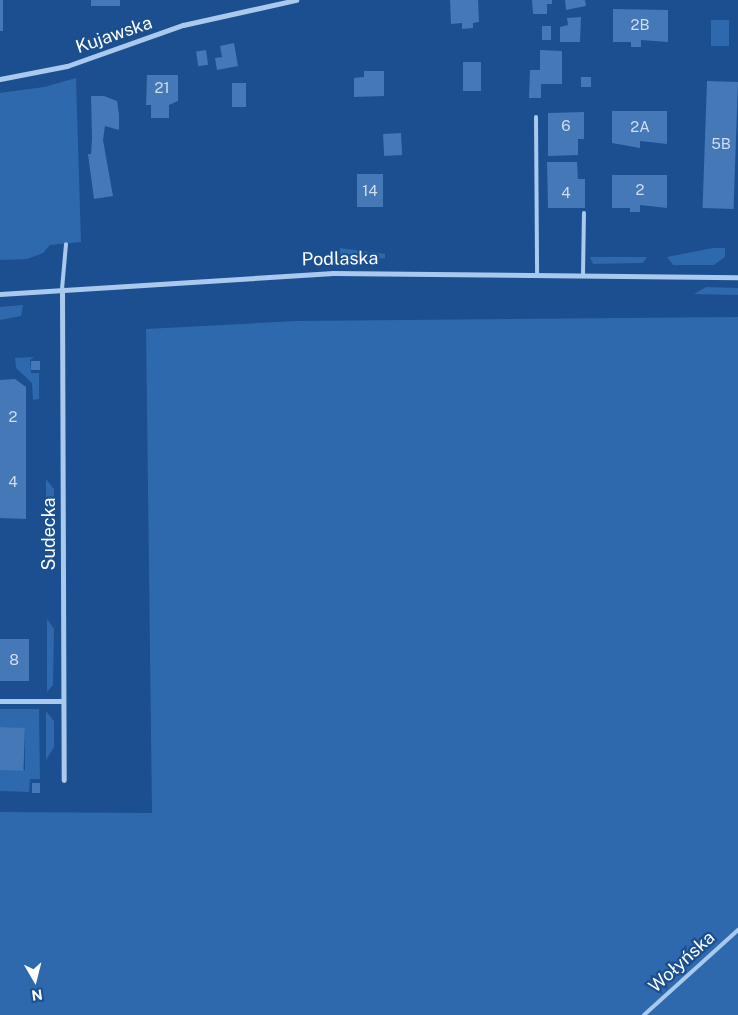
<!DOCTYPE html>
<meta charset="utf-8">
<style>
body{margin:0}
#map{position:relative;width:738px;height:1015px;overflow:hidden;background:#1b4f8f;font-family:"Public Sans",sans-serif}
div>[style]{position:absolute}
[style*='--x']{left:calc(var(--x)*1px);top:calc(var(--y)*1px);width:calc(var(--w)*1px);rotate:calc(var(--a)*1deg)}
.green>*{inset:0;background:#2e69ad;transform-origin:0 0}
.building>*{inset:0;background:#4478b7;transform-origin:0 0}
.lane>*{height:4px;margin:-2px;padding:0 2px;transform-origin:2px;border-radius:2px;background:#a9c9ee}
.street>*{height:5px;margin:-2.5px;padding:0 2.5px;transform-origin:2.5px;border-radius:2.5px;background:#a9c9ee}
span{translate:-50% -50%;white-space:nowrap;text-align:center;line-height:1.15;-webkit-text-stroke:4.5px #1b4f8f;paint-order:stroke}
.number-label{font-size:15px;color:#d0dded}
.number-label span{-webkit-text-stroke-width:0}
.street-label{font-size:18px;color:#fff}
.north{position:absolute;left:10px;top:955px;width:50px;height:50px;-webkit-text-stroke:4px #1b4f8f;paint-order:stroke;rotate:172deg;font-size:14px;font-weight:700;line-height:20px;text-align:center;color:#fff}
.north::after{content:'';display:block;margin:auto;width:18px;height:22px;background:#fff;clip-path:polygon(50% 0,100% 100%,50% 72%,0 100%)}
</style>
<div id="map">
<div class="green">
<i style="left:711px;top:20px;width:18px;height:26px"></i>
<i style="clip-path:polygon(76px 78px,81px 242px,50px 245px,43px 253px,27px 259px,0 260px,0 93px,44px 87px)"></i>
<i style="clip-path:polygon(340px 248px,385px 254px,385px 258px,344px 261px,340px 258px)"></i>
<i style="clip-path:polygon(713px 248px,725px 248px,725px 257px,714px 265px,673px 265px,667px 257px)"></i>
<i style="clip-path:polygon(590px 257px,647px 257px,643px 263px,593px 264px)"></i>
<i style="clip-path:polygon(706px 287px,738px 288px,738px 295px,694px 294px)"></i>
<i style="clip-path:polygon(23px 305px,21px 316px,0 320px,0 307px)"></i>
<i style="clip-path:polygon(738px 317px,738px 1015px,0 1015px,0 812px,152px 813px,146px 329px,296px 321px)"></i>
<i style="clip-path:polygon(34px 357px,30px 360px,31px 373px,39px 373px,39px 399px,33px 400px,32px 383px,16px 368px,15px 358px)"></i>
<i style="clip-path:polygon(46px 479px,54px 489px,54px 523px,46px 533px)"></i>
<i style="clip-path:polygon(47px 619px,54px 629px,53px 685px,47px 692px)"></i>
<i style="clip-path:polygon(0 709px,39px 709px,40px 779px,30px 779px,29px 792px,0 791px,0 770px,25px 770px,25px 728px,0 727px)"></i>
<i style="clip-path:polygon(46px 711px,54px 721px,54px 747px,46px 760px)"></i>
</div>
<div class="building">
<i style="left:0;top:0;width:3px;height:31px"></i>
<i style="left:91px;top:0;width:29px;height:6px"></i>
<i style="clip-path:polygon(450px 0,478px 0,479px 22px,473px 23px,473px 28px,462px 29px,462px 23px,451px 24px)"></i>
<i style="clip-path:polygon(532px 0,552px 0,552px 4px,547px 4px,547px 14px,533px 14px)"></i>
<i style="clip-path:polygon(565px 0,585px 0,586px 6px,566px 10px)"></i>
<i style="clip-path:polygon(613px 9px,668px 10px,668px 42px,641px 40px,641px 47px,631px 47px,631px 42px,613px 42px)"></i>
<i style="clip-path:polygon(581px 17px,580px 42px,560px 42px,560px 27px,568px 25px,567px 18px)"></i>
<i style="left:542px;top:26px;width:9px;height:14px"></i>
<i style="clip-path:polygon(234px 43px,238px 66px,217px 70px,215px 58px,222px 57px,220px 46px)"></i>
<i style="left:206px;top:50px;width:15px;height:10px;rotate:82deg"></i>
<i style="clip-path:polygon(540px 50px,562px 51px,562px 84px,541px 84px,541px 98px,529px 98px,530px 70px,540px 70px)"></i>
<i style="left:463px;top:62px;width:18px;height:29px"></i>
<i style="clip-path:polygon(364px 71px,384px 71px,384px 96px,354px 97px,354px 78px,364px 77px)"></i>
<i style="clip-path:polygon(147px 75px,178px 75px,178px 101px,169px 105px,169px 118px,151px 118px,151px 105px,146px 105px)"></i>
<i style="left:581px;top:77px;width:10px;height:10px"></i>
<i style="left:707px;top:81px;width:31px;height:127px;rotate:2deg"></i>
<i style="left:232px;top:83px;width:14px;height:24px"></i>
<i style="clip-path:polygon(91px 96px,104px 96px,117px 101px,119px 114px,119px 130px,105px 126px,103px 140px,113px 196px,94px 199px,88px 154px,91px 154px,92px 139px)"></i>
<i style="clip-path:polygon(612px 111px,667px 111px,667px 144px,640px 141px,640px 148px,612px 143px)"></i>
<i style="clip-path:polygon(584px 112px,584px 139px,578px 139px,578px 155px,548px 156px,548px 113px)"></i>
<i style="left:401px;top:133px;width:22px;height:18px;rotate:87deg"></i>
<i style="clip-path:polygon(547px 162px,577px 162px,578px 179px,585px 179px,585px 208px,548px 208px)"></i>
<i style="left:357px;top:174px;width:26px;height:33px"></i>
<i style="clip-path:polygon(612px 175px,667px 175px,667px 208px,640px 205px,640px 212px,630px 212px,630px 208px,612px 208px)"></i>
<i style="left:31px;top:361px;width:9px;height:9px"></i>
<i style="clip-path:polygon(15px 379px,26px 387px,26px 519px,0 518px,0 380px)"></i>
<i style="left:0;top:639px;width:29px;height:42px"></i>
<i style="left:0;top:727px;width:25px;height:43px;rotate:2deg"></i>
<i style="left:32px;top:783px;width:8px;height:10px"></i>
</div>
<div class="lane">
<i style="--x:536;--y:117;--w:157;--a:89.6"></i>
<i style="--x:583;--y:275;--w:62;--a:-89.1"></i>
<i style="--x:62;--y:289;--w:45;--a:-84.9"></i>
<i style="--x:644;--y:1015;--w:127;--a:-42.1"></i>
</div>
<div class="street">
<i style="--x:0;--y:79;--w:68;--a:-11"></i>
<i style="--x:67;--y:66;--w:123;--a:-19.5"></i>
<i style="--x:183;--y:25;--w:116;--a:-12.5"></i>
<i style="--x:62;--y:289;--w:491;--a:89.8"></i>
<i style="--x:0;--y:294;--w:334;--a:-3.6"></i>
<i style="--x:333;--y:273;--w:405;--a:0.6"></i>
<i style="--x:0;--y:701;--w:63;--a:0"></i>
</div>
<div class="number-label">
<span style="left:640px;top:25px">2B</span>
<span style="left:162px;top:88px">21</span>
<span style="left:566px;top:126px">6</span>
<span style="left:640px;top:127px">2A</span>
<span style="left:721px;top:144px">5B</span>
<span style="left:640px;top:190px">2</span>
<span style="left:370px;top:191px">14</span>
<span style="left:566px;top:193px">4</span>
<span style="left:13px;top:417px">2</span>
<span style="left:13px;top:482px">4</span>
<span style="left:14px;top:660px">8</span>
</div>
<div class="street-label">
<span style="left:114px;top:35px;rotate:-19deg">Kujawska</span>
<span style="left:340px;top:259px;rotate:-1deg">Podlaska</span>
<span style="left:49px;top:534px;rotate:-90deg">Sudecka</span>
<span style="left:682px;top:962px;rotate:-42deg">Wołyńska</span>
</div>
<div class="north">N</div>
</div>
